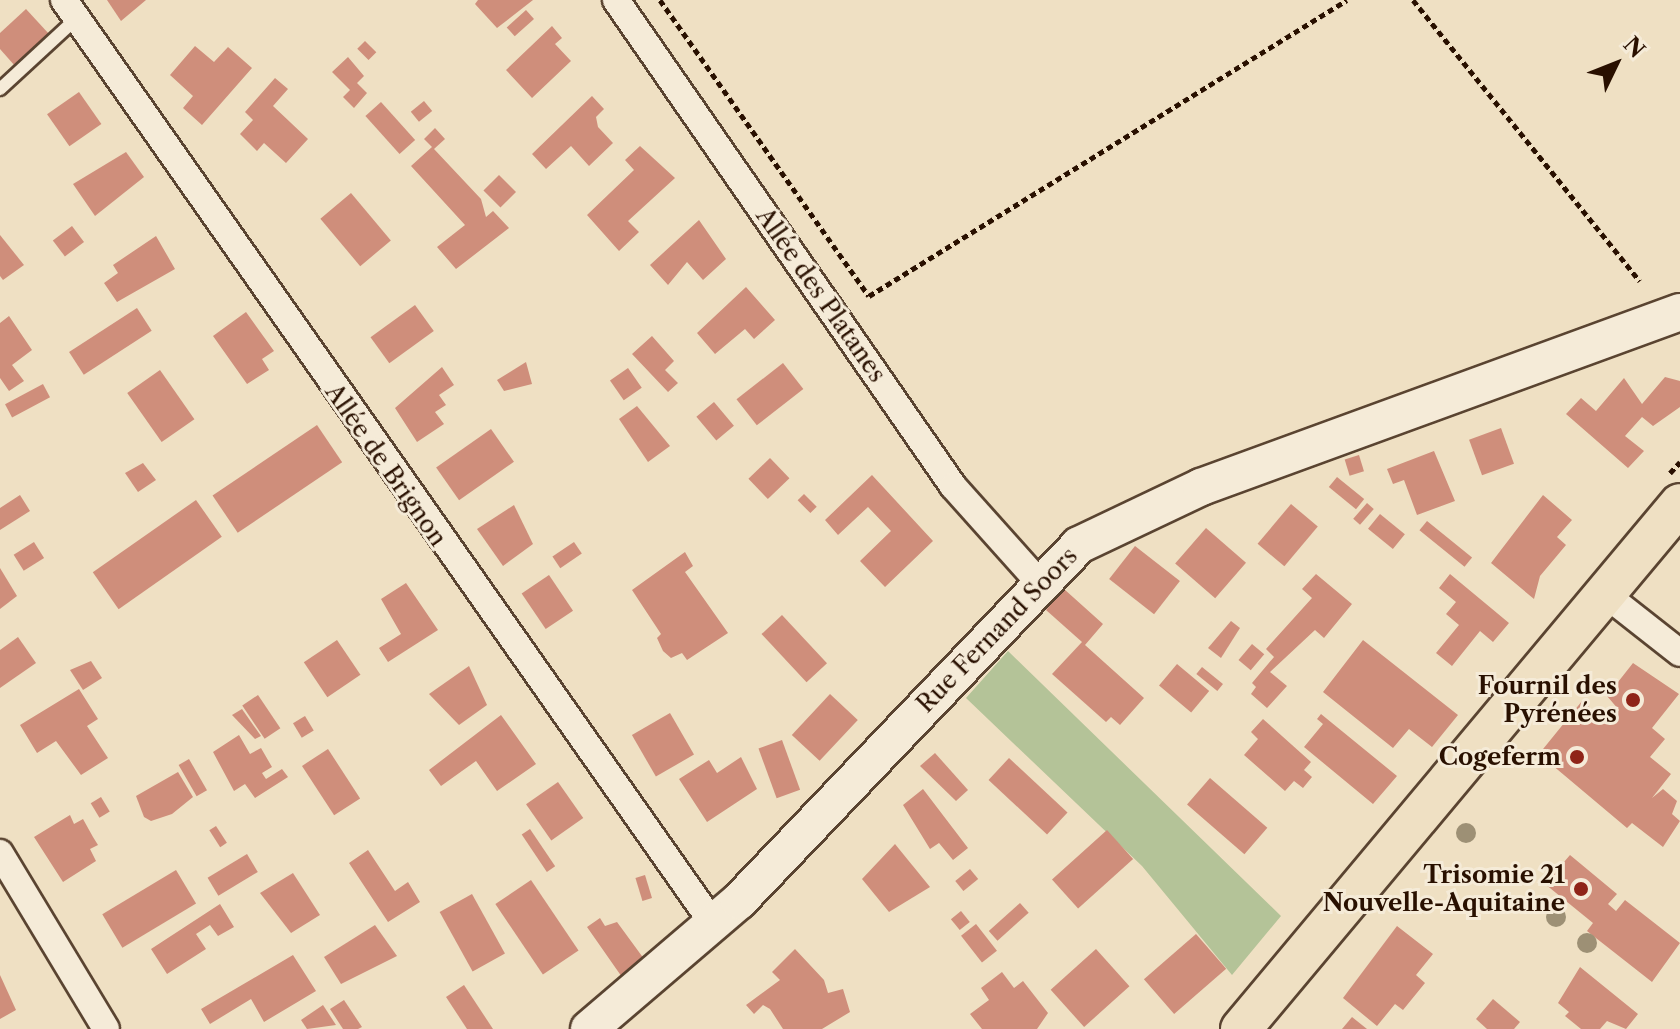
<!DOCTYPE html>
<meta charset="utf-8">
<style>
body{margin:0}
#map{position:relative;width:1680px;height:1029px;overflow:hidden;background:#efe0c3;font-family:"Libre Caslon Text",serif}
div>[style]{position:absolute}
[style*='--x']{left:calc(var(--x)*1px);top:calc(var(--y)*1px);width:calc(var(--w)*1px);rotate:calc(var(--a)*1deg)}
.green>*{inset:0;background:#b4c398}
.building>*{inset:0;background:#cf8e7b;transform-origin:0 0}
.path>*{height:5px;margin-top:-2.5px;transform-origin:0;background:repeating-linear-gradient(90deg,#291000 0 6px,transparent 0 10px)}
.roads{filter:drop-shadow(2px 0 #5a4431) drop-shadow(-2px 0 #5a4431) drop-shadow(0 2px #5a4431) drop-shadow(0 -2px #5a4431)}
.lane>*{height:12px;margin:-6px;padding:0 6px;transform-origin:6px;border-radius:6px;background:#f5ebd8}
.street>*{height:26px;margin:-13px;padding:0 13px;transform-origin:13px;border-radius:13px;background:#f5ebd8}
.secondary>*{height:36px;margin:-18px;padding:0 18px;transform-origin:18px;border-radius:18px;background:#f5ebd8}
.primary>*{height:40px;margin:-20px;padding:0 20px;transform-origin:20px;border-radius:20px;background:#efe0c3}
.trees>*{width:20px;height:20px;margin:-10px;border-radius:50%;background:#9d9075}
.dots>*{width:22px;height:22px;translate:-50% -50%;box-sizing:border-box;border:4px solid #f5ebd8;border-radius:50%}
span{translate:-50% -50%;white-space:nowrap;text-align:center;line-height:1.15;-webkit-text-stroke:6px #f5ebd8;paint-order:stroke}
.street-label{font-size:24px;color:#291000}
.poi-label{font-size:24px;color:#291000;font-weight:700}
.right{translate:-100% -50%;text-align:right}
.north{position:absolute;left:1576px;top:24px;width:80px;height:80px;-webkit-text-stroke:6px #f5ebd8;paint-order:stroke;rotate:47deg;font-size:22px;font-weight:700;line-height:32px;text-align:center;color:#291000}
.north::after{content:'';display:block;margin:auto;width:28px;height:36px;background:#291000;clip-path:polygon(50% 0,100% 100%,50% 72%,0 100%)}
</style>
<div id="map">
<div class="green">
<i style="clip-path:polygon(1008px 651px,1281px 916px,1232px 975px,1142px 866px,966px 698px)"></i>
</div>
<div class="building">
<i style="clip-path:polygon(107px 0,146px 0,121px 21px)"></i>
<i style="clip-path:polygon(478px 0,533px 0,497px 28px,475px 4px)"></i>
<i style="clip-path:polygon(26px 9px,49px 34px,15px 66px,0 49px,0 33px)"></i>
<i style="left:526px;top:10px;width:12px;height:26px;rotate:48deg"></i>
<i style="clip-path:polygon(552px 26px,562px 38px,555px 44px,571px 61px,532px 98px,506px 70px)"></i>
<i style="left:365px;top:41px;width:16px;height:11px;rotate:45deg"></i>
<i style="clip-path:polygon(195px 46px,214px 62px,228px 47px,252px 68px,202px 125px,183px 108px,193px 96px,170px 75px)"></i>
<i style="clip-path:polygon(348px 57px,364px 76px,357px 83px,367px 93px,354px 108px,343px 97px,350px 90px,332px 72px)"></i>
<i style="clip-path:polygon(275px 78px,288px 89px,273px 106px,308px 139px,286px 163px,264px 143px,257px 151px,240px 134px,253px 120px,245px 112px)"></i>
<i style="left:79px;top:92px;width:39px;height:39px;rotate:55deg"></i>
<i style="clip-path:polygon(592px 96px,604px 109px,596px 117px,598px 127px,613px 143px,589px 166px,571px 146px,546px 169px,532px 154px)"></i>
<i style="left:424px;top:101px;width:13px;height:17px;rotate:51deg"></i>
<i style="left:381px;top:102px;width:51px;height:21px;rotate:48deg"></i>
<i style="clip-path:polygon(435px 128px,445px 139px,434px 149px,481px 199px,486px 217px,493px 211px,509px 228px,456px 269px,437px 247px,465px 225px,411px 166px,432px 147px,424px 139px)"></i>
<i style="clip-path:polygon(640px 146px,675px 178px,628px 221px,639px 232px,619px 251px,587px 215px,634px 170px,625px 160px)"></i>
<i style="clip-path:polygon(126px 152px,144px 177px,95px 216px,73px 184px)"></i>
<i style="left:499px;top:175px;width:24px;height:22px;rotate:45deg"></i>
<i style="left:351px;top:193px;width:62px;height:40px;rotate:50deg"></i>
<i style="clip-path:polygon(699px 220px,726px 259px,703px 280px,687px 262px,668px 285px,650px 265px)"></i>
<i style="left:72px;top:226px;width:20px;height:24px;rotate:53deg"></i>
<i style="clip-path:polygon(0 235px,24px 265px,3px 280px,0 276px)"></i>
<i style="clip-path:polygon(156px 236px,175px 269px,117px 302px,104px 283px,118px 273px,113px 265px)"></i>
<i style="clip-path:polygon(746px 287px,775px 320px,754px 339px,745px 329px,715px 354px,697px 333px)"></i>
<i style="left:415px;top:305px;width:32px;height:55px;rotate:54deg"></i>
<i style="left:137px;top:308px;width:27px;height:81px;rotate:57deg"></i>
<i style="clip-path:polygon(246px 312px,274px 351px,262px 359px,269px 370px,247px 384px,213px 336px)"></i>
<i style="clip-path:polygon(9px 316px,32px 350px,12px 365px,24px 381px,9px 391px,0 378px,0 323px)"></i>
<i style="clip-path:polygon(652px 336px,674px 361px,665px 370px,678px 383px,668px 392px,632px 354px)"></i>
<i style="clip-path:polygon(526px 362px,532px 384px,504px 391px,497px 380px)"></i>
<i style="left:783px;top:363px;width:33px;height:59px;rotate:52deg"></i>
<i style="clip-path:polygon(442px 367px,454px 385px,439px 395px,446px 405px,435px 412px,444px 424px,417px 442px,395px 408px)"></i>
<i style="left:628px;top:368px;width:24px;height:22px;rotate:55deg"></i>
<i style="left:160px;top:370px;width:60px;height:40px;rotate:55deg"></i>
<i style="clip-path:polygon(1665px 377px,1680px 381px,1680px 407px,1653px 426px,1642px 417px,1625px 436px,1644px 451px,1628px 468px,1566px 414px,1581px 398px,1596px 411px,1624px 378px,1642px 404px)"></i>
<i style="left:43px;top:384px;width:15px;height:43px;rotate:62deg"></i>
<i style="left:714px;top:402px;width:31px;height:23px;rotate:50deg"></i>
<i style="clip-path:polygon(637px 406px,670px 446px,648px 462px,619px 419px)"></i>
<i style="left:317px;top:425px;width:45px;height:126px;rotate:56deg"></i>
<i style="left:1501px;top:428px;width:38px;height:34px;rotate:70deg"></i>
<i style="left:491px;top:429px;width:40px;height:67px;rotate:55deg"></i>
<i style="clip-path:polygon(1434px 451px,1455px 501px,1417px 515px,1404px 480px,1393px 484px,1387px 469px)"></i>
<i style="left:1359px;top:455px;width:17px;height:15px;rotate:73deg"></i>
<i style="left:770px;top:458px;width:28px;height:30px;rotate:46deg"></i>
<i style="clip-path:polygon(143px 463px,156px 480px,138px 492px,125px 473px)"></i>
<i style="clip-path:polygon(872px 475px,933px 541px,885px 587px,860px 561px,891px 531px,868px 507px,838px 535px,825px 520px)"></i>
<i style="left:1337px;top:477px;width:35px;height:13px;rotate:39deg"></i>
<i style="left:804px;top:494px;width:18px;height:9px;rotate:45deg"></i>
<i style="clip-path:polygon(20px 495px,30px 511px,0 530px,0 508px)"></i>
<i style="clip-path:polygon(1543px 495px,1572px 520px,1557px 537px,1566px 545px,1540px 576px,1534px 599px,1491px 563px)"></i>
<i style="left:196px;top:500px;width:45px;height:126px;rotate:55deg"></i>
<i style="left:1367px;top:503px;width:9px;height:21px;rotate:41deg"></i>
<i style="left:1291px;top:504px;width:35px;height:52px;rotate:40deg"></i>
<i style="clip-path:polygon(514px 505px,533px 544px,503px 566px,477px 529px)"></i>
<i style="left:1380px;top:514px;width:32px;height:19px;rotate:39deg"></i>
<i style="left:1427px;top:521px;width:58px;height:12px;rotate:39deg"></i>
<i style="left:1206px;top:528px;width:53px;height:47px;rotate:41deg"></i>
<i style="left:34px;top:542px;width:19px;height:24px;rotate:58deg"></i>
<i style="left:574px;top:542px;width:14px;height:26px;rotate:56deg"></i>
<i style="left:1135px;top:546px;width:57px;height:42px;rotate:38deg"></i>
<i style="clip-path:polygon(685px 552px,693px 566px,685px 572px,728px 633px,687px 660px,682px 653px,671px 658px,663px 651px,657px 638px,661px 634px,632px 590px)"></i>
<i style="clip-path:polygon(0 568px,17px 596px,0 609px)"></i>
<i style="clip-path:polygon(1316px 574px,1352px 604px,1324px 638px,1315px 630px,1270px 672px,1287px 686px,1267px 708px,1251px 694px,1256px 687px,1252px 683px,1274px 657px,1266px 649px,1312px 598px,1302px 589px)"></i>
<i style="clip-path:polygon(1450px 574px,1509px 623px,1493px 642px,1480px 631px,1452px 666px,1436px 653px,1459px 625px,1446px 614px,1456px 602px,1439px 588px)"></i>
<i style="left:549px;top:575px;width:43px;height:33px;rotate:56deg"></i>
<i style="clip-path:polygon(406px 583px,438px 630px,388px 662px,379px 648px,401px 634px,381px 599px)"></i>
<i style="clip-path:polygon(1064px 589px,1103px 624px,1085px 645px,1144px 698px,1120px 725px,1111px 717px,1106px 722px,1052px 674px,1082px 642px,1046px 610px)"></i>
<i style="left:782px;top:615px;width:66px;height:28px;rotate:47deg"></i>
<i style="clip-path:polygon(1231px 621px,1240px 628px,1221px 658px,1208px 648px)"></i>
<i style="clip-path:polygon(18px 637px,36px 663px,0 688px,0 650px)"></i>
<i style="left:337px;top:640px;width:42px;height:40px;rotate:56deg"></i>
<i style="clip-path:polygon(1363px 640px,1458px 715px,1432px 747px,1409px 729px,1393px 748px,1323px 692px)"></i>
<i style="left:1252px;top:644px;width:16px;height:21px;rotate:40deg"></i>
<i style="clip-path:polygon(91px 661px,102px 678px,83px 690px,70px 670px)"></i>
<i style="clip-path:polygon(1633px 663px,1679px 694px,1652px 728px,1665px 739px,1650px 757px,1671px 774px,1652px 798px,1663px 789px,1677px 801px,1672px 814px,1680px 821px,1663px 847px,1632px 823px,1627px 828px,1539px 754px,1582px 701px,1609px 724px,1619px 710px,1607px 696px)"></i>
<i style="left:1177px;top:664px;width:42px;height:28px;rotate:40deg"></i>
<i style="clip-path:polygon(469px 666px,487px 705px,459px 725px,429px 694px)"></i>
<i style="left:1202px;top:667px;width:27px;height:9px;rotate:39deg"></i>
<i style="clip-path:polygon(79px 689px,98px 719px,87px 726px,108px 758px,81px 775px,56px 741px,37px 753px,20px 725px)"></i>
<i style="left:830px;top:694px;width:38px;height:56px;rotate:43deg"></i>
<i style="left:258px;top:695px;width:40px;height:19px;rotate:56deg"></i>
<i style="clip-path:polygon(242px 709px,261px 736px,255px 739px,232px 715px)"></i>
<i style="left:670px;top:713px;width:48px;height:44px;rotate:60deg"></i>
<i style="clip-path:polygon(1321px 714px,1397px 776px,1373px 804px,1304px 747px,1323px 724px,1317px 719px)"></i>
<i style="clip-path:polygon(501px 715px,536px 764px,497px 791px,476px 761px,441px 786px,429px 770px)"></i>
<i style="left:305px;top:716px;width:17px;height:14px;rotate:59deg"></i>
<i style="clip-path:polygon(1263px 719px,1311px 762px,1304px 770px,1312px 777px,1303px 788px,1294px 781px,1285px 791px,1244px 755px,1258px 739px,1251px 732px)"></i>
<i style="clip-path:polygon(239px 735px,250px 754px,261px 748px,272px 767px,262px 773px,266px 779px,282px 769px,288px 777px,255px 798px,245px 784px,234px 791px,213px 752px)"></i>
<i style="left:782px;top:740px;width:53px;height:25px;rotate:70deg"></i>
<i style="left:328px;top:749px;width:59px;height:31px;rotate:57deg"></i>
<i style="clip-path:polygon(935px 753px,968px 790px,956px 801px,920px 766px)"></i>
<i style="clip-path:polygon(741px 757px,757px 789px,707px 822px,679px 779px,709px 760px,717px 773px)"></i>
<i style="left:1009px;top:758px;width:80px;height:30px;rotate:43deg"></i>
<i style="left:189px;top:759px;width:36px;height:12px;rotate:60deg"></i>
<i style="clip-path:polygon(178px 772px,193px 797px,172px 814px,151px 821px,144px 817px,136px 796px)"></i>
<i style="left:1210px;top:778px;width:76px;height:35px;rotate:41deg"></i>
<i style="left:558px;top:782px;width:44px;height:39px;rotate:55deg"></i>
<i style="clip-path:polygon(923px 789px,968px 848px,953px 860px,939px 843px,930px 849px,903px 805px)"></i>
<i style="left:101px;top:797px;width:17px;height:12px;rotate:59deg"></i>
<i style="clip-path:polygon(70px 815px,74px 824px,83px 819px,93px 837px,98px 845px,90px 849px,96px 861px,63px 882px,34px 837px)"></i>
<i style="left:216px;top:826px;width:20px;height:8px;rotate:57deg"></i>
<i style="left:530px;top:829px;width:45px;height:10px;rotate:56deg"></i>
<i style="left:1107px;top:830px;width:39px;height:74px;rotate:48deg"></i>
<i style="clip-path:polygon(895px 844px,930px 887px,889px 912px,862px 879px)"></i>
<i style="clip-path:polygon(368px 850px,395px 891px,408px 882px,420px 902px,388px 922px,349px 863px)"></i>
<i style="left:247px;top:854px;width:21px;height:46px;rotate:59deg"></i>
<i style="clip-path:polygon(1570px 855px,1617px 894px,1608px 904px,1616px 911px,1625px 900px,1680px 943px,1652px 982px,1587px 931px,1593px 923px,1545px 884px)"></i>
<i style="left:970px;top:869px;width:13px;height:19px;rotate:51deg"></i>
<i style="left:176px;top:870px;width:39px;height:86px;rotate:59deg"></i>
<i style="clip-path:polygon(293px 873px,320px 915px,291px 933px,260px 893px)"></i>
<i style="left:645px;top:875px;width:24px;height:10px;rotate:73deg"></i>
<i style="left:531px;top:880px;width:85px;height:43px;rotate:56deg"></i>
<i style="left:472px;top:894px;width:68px;height:37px;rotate:61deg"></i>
<i style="left:1020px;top:903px;width:13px;height:42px;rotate:48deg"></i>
<i style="clip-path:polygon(220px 904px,234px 927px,218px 936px,210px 925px,196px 934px,206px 949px,167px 974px,151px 949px)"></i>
<i style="left:961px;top:911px;width:14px;height:13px;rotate:51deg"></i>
<i style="clip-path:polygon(600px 918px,605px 926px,617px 922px,647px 963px,624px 980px,587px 927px)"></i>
<i style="left:976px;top:924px;width:34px;height:19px;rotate:52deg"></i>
<i style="clip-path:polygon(375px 925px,397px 956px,341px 984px,324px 957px)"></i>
<i style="clip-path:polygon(1397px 926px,1433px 954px,1416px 975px,1425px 983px,1403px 1010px,1395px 1004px,1377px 1026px,1343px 998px)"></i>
<i style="left:1196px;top:934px;width:46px;height:69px;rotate:49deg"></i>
<i style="clip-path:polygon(795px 949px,824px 980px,828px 993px,843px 989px,850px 1012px,822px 1029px,783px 1029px,770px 1009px,763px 1005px,754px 1014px,746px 1005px,780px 980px,772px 972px)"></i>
<i style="left:1096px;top:949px;width:50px;height:61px;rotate:48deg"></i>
<i style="clip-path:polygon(293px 955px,316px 991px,264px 1022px,251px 999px,210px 1024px,201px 1009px)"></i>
<i style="clip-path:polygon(1580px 967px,1638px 1014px,1626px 1029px,1607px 1021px,1600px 1029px,1581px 1029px,1565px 1016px,1569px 1012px,1558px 1003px)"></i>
<i style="clip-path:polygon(1002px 972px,1014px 988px,1023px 981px,1048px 1013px,1037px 1029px,982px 1029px,970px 1014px,989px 1000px,981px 988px)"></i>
<i style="clip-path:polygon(0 975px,16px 1010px,0 1019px)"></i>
<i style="clip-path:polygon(464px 985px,493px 1029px,467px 1029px,446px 997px)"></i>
<i style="clip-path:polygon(1493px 999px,1520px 1022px,1514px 1029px,1487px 1029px,1476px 1019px)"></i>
<i style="clip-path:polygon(344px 1000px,362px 1027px,358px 1029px,343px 1029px,330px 1009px)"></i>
<i style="clip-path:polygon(323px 1005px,336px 1025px,307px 1029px,301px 1020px)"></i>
<i style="clip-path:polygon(1352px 1017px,1367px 1029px,1342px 1029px)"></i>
</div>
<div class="path">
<i style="--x:660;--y:0;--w:362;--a:54.8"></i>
<i style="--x:869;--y:296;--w:562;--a:-31.77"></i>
<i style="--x:1413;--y:0;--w:361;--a:51.1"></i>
<i style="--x:1670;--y:473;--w:15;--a:-48"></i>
</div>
<div class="roads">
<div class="lane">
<i style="--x:0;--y:89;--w:105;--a:-42.7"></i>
</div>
<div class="street">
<i style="--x:64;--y:0;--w:1131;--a:54.9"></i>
<i style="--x:616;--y:0;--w:591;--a:55.26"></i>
<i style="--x:953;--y:486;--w:127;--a:48.2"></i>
<i style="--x:1605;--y:594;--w:95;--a:38.2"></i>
<i style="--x:0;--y:853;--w:205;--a:58.9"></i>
</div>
<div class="secondary">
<i style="--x:589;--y:1029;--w:197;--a:-40.5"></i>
<i style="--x:739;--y:901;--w:492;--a:-46.3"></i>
<i style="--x:1079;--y:545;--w:135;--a:-25.4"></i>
<i style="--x:1201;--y:487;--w:510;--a:-20.07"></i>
</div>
<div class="primary">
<i style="--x:1241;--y:1029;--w:684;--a:-50.1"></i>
</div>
</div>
<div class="trees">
<i style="left:1466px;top:833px"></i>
<i style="left:1556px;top:917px"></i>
<i style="left:1587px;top:943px"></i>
</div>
<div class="dots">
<i style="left:1633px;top:700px;background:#8f2418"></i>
<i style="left:1577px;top:757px;background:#8f2418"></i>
<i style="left:1581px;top:889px;background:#8f2418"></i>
</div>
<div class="street-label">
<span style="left:821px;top:295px;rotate:55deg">Allée des Platanes</span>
<span style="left:386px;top:465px;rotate:55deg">Allée de Brignon</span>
<span style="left:997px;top:630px;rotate:-46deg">Rue Fernand Soors</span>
</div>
<div class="poi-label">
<span class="right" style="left:1617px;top:700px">Fournil des<br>Pyrénées</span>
<span class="right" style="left:1561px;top:757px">Cogeferm</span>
<span class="right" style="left:1565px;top:889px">Trisomie 21<br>Nouvelle-Aquitaine</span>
</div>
<div class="north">N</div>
</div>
